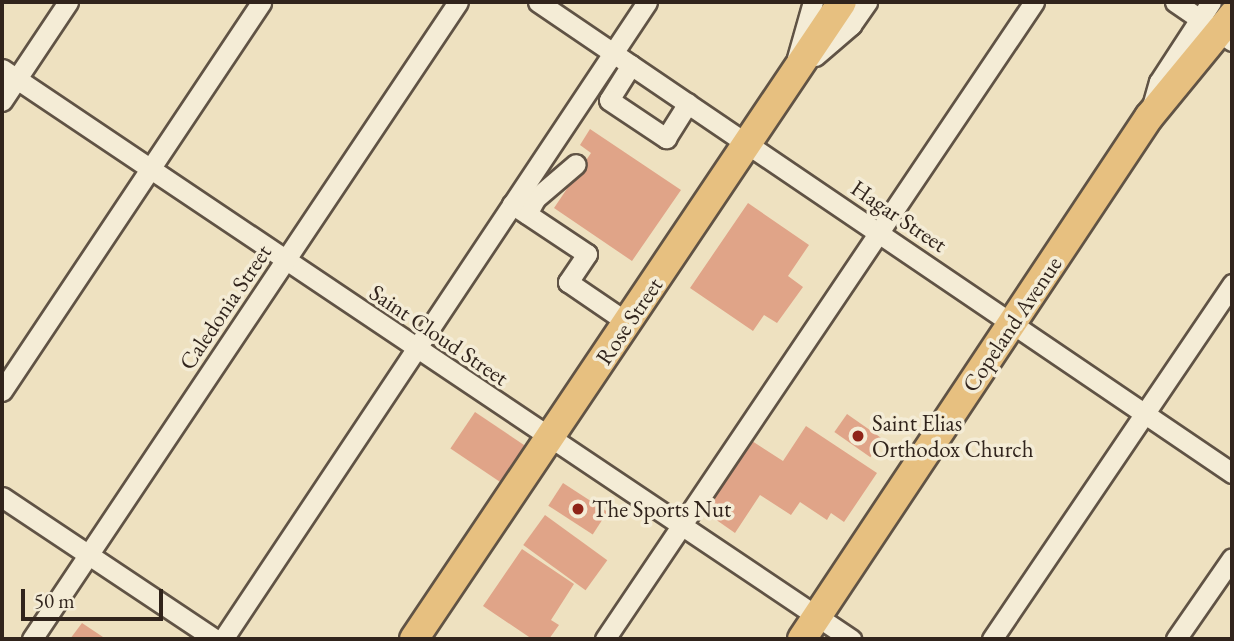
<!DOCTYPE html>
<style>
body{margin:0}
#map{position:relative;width:1234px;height:641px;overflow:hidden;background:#eee1c0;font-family:"EB Garamond",serif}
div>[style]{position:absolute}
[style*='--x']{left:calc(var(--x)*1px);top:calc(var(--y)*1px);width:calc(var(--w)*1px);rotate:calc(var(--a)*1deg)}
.building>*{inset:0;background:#e0a488;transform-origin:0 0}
.roads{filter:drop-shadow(2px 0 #605345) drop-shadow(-2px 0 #605345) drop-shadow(0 2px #605345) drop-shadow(0 -2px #605345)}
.minor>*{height:19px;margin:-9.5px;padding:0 9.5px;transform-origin:9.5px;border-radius:9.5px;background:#f4ecd6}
.highway>*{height:28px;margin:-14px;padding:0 14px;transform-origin:14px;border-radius:14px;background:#e7c080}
.dots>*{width:19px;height:19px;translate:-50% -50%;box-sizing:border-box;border:4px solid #f4ecd6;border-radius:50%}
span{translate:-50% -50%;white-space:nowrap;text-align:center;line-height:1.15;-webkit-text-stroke:7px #f4ecd6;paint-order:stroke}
.street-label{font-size:23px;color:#31241c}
.poi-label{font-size:23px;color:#31241c}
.left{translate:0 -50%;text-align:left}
.frame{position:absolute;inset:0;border:4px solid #31241c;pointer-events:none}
.scale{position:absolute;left:21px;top:589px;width:142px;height:32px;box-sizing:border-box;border:4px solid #31241c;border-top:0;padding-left:9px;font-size:21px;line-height:24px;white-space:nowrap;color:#31241c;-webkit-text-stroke:5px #f4ecd6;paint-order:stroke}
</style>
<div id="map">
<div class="building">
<i style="clip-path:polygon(590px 129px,681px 190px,632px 261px,554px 208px,591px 153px,580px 145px)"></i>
<i style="clip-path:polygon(748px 203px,809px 245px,788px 276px,803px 287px,777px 323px,764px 315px,753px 331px,690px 288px)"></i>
<i style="left:475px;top:412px;width:60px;height:44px;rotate:34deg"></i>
<i style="left:847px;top:414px;width:44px;height:22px;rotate:35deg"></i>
<i style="clip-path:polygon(806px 426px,877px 473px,844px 522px,831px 513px,827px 520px,800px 502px,791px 515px,760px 495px,735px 533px,705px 512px,752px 441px,783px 461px)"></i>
<i style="left:563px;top:483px;width:53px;height:27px;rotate:33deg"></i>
<i style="left:545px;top:515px;width:77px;height:37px;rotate:36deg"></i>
<i style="clip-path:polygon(522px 549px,574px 584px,551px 620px,559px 625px,549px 639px,532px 639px,483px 606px)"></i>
<i style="clip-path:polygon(82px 623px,106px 639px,70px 639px)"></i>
</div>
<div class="roads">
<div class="minor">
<i style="--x:538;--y:2;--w:839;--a:34.16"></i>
<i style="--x:1175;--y:2;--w:69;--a:34.4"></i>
<i style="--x:815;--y:56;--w:48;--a:-40.7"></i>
<i style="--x:851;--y:25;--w:28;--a:-55"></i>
<i style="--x:797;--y:58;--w:58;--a:-74.1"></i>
<i style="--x:631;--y:65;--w:41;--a:122.2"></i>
<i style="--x:609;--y:100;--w:69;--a:33.7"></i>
<i style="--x:666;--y:138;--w:41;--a:-57.8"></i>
<i style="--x:2;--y:69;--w:1023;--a:33.88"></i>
<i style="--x:2;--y:101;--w:119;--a:-56.3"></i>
<i style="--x:1152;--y:106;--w:25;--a:-74"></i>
<i style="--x:1159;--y:82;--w:95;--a:-57"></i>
<i style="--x:512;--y:204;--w:90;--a:33.7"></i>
<i style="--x:587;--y:254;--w:34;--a:124"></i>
<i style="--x:568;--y:282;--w:73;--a:34.3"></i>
<i style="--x:527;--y:214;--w:18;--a:-61"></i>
<i style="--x:536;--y:198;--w:52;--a:-40.4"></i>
<i style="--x:2;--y:391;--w:467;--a:-56.3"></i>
<i style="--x:2;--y:497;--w:256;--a:33.7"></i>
<i style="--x:32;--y:639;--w:766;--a:-56.23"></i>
<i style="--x:223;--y:639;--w:765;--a:-56.35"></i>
<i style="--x:605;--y:639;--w:768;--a:-56.04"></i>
<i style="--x:992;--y:639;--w:429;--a:-55.9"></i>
<i style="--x:1176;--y:639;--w:98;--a:-55.3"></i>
</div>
<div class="highway">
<i style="--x:414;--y:639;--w:767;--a:-56.1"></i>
<i style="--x:802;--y:639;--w:627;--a:-56.39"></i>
<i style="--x:1149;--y:117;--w:131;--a:-50.6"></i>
</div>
</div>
<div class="dots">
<i style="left:858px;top:436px;background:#8f2418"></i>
<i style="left:578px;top:509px;background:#8f2418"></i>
</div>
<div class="street-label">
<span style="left:899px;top:216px;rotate:34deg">Hagar Street</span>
<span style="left:225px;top:307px;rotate:-56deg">Caledonia Street</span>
<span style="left:629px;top:321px;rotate:-56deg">Rose Street</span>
<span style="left:1012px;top:324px;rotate:-56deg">Copeland Avenue</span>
<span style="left:439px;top:335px;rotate:34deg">Saint Cloud Street</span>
</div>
<div class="poi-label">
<span class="left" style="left:872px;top:436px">Saint Elias<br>Orthodox Church</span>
<span class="left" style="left:592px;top:509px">The Sports Nut</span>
</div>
<div class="frame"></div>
<div class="scale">50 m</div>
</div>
